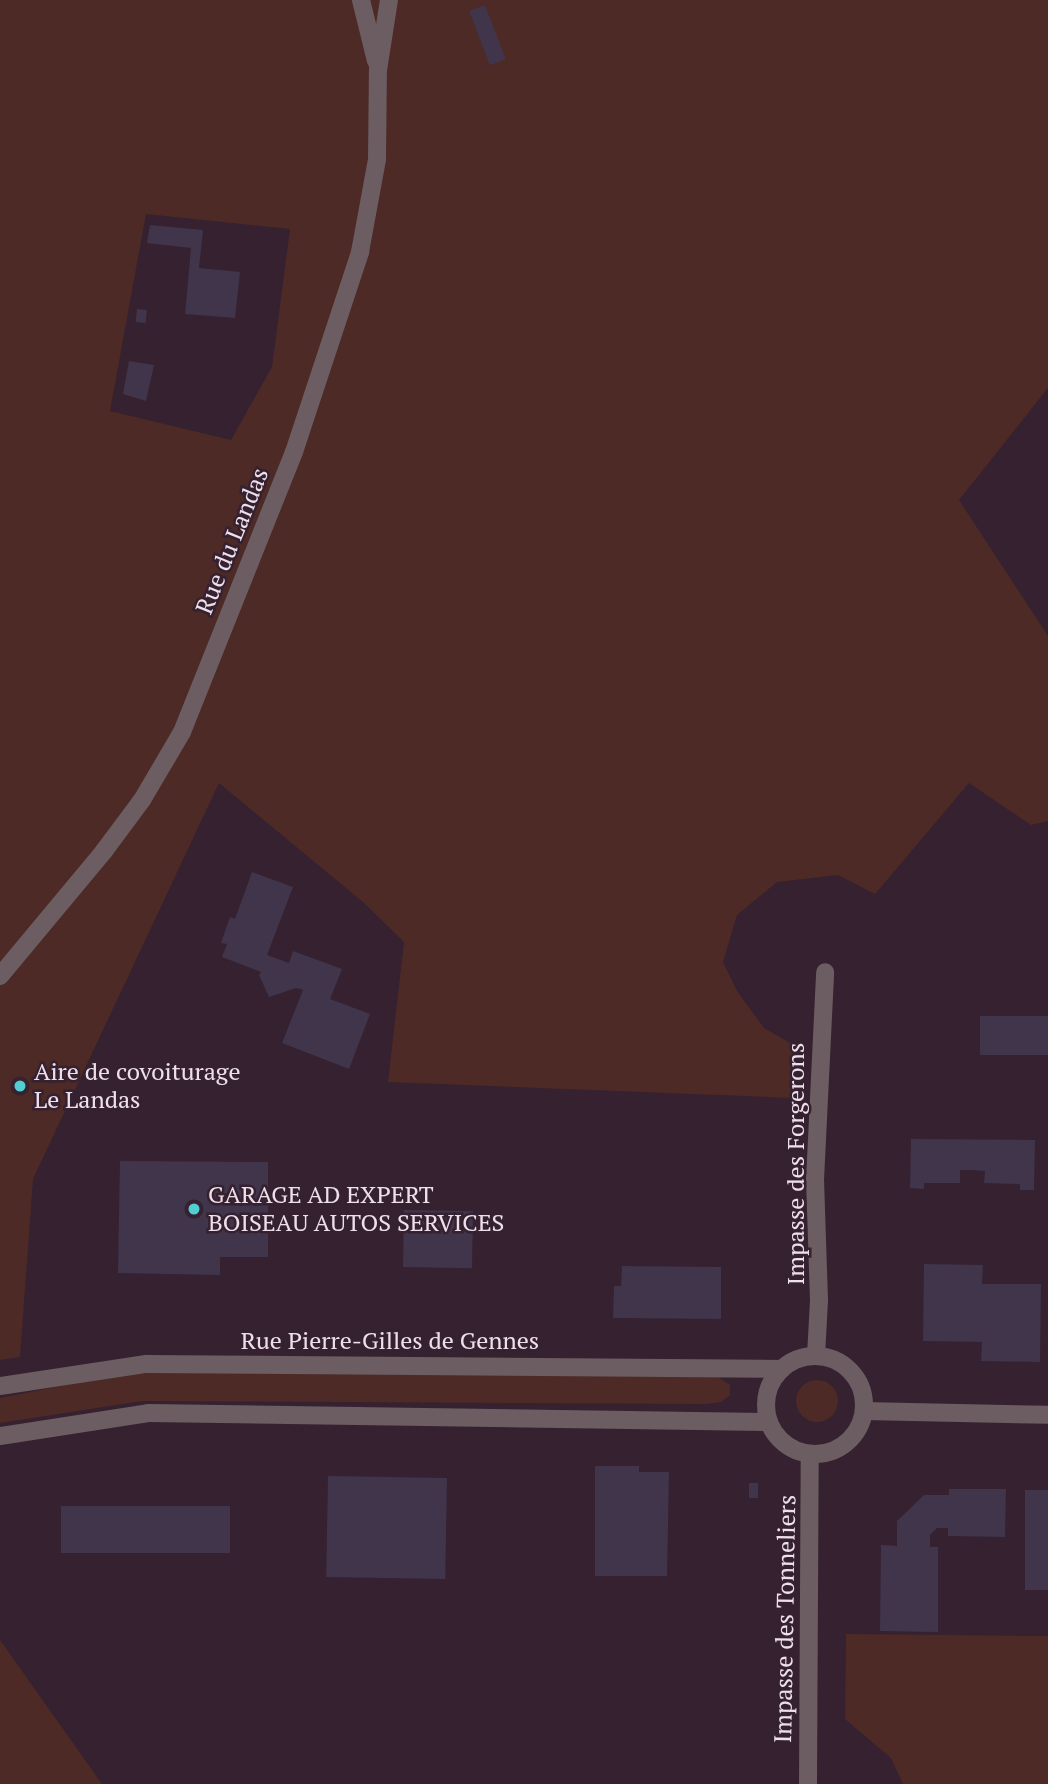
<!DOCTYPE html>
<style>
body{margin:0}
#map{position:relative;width:1048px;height:1784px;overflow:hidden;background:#352130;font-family:"PT Serif",serif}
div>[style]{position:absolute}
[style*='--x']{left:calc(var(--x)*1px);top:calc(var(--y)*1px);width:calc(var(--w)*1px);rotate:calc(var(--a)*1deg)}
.green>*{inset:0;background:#4d2a25}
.round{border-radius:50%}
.building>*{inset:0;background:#40354b;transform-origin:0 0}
.minor>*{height:18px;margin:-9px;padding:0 9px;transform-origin:9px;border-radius:9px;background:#6b5d61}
.minor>.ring{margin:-9px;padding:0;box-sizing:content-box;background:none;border:18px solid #6b5d61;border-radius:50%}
.tertiary>*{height:18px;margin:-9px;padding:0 9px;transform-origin:9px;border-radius:9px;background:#6b5d61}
.dots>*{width:19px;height:19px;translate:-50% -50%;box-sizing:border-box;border:4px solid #352130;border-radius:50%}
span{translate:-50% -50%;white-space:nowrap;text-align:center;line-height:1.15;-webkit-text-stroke:5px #352130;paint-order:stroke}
.street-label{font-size:24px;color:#eee0ea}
.poi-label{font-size:24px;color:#eee0ea}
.left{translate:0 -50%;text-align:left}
</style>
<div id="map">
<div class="green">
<i style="clip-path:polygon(evenodd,0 0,1048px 0,1048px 388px,959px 500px,1048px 636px,1048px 821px,1031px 825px,969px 783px,875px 894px,838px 875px,777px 882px,737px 915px,723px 962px,737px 991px,764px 1028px,797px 1047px,793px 1098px,388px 1082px,404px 942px,363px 902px,219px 783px,33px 1179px,20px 1357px,0 1360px,0 0,146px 214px,290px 229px,272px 367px,231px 440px,110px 411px,146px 214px)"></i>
<i style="clip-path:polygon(136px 1371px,718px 1377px,730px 1385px,730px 1395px,721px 1402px,706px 1404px,142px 1401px,0 1423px,0 1398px)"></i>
<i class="round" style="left:796px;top:1380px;width:42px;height:42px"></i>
<i style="clip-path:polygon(846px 1634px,1048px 1636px,1048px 1784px,903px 1784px,891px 1758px,845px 1719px)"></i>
<i style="clip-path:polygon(0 1640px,102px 1784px,0 1784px)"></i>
</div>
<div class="building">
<i style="left:485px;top:5px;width:58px;height:17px;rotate:69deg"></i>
<i style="clip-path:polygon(150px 225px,203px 230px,199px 268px,240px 272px,235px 318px,185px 314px,191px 248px,147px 243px)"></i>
<i style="left:137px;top:309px;width:10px;height:13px;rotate:6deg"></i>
<i style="clip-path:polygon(129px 361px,154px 365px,146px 401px,123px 394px)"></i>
<i style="clip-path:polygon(252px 872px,293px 887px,267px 955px,289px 963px,293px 951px,342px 969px,330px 999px,370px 1014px,349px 1069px,282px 1043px,303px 990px,296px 988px,269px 997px,259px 975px,261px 972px,222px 957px,227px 944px,221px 943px,230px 917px,235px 919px)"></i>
<i style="left:980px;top:1016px;width:68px;height:39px"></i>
<i style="clip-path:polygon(911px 1139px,1035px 1140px,1034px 1190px,1020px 1190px,1020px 1184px,984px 1183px,985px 1171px,972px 1170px,960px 1170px,960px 1183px,924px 1183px,924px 1189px,910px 1188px)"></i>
<i style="clip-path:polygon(120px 1161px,268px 1162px,268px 1257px,220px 1257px,220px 1275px,118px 1273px)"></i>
<i style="left:404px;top:1210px;width:69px;height:57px;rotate:1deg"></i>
<i style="clip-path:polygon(924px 1264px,983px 1265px,982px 1284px,1041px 1284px,1040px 1362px,981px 1361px,982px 1342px,923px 1341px)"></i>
<i style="clip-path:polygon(622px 1266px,721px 1267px,721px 1319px,613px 1318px,614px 1286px,621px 1286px)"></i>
<i style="clip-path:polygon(595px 1466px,639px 1466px,639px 1472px,669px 1472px,667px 1576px,595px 1576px)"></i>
<i style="left:328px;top:1476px;width:119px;height:101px;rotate:1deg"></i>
<i style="left:749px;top:1483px;width:9px;height:15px"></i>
<i style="clip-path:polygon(949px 1489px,1006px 1489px,1005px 1537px,948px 1536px,948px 1528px,937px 1528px,930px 1535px,930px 1547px,938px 1547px,938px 1632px,880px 1631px,881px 1545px,897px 1546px,897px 1521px,924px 1495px,949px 1495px)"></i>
<i style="left:1025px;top:1490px;width:23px;height:100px"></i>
<i style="left:61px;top:1506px;width:169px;height:47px"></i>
</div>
<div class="minor">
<i style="--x:816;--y:1356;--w:56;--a:-86.9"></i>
<i style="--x:819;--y:1300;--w:120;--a:-91.9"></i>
<i style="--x:815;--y:1180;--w:208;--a:-87.2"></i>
<i class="ring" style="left:766px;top:1356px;width:80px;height:80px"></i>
<i style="--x:0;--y:1386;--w:148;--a:-8.6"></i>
<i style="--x:146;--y:1364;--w:636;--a:0.45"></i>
<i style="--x:864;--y:1411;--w:184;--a:1.2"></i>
<i style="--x:0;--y:1436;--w:150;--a:-8.8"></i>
<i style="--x:148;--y:1413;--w:621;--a:0.83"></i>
<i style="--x:808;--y:1784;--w:330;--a:-89.7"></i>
</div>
<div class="tertiary">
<i style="--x:361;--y:0;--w:63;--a:76.2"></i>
<i style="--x:0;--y:976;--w:163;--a:-50.2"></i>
<i style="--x:104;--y:851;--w:64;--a:-53.3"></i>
<i style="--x:142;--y:800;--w:79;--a:-59.5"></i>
<i style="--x:182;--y:732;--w:302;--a:-68.2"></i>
<i style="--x:294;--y:452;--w:211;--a:-71.7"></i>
<i style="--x:360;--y:252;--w:95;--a:-79.6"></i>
<i style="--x:377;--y:159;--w:89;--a:-89.4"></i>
<i style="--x:378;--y:70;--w:71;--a:-81.1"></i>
</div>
<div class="dots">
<i style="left:20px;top:1086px;background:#52cdd0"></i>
<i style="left:194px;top:1209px;background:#52cdd0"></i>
</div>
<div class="street-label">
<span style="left:232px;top:541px;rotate:-68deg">Rue du Landas</span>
<span style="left:796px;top:1164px;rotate:-90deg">Impasse des Forgerons</span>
<span style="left:390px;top:1341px">Rue Pierre-Gilles de Gennes</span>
<span style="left:785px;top:1619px;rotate:-89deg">Impasse des Tonneliers</span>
</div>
<div class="poi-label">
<span class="left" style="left:34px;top:1086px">Aire de covoiturage<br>Le Landas</span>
<span class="left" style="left:208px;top:1209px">GARAGE AD EXPERT<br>BOISEAU AUTOS SERVICES</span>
</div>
</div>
